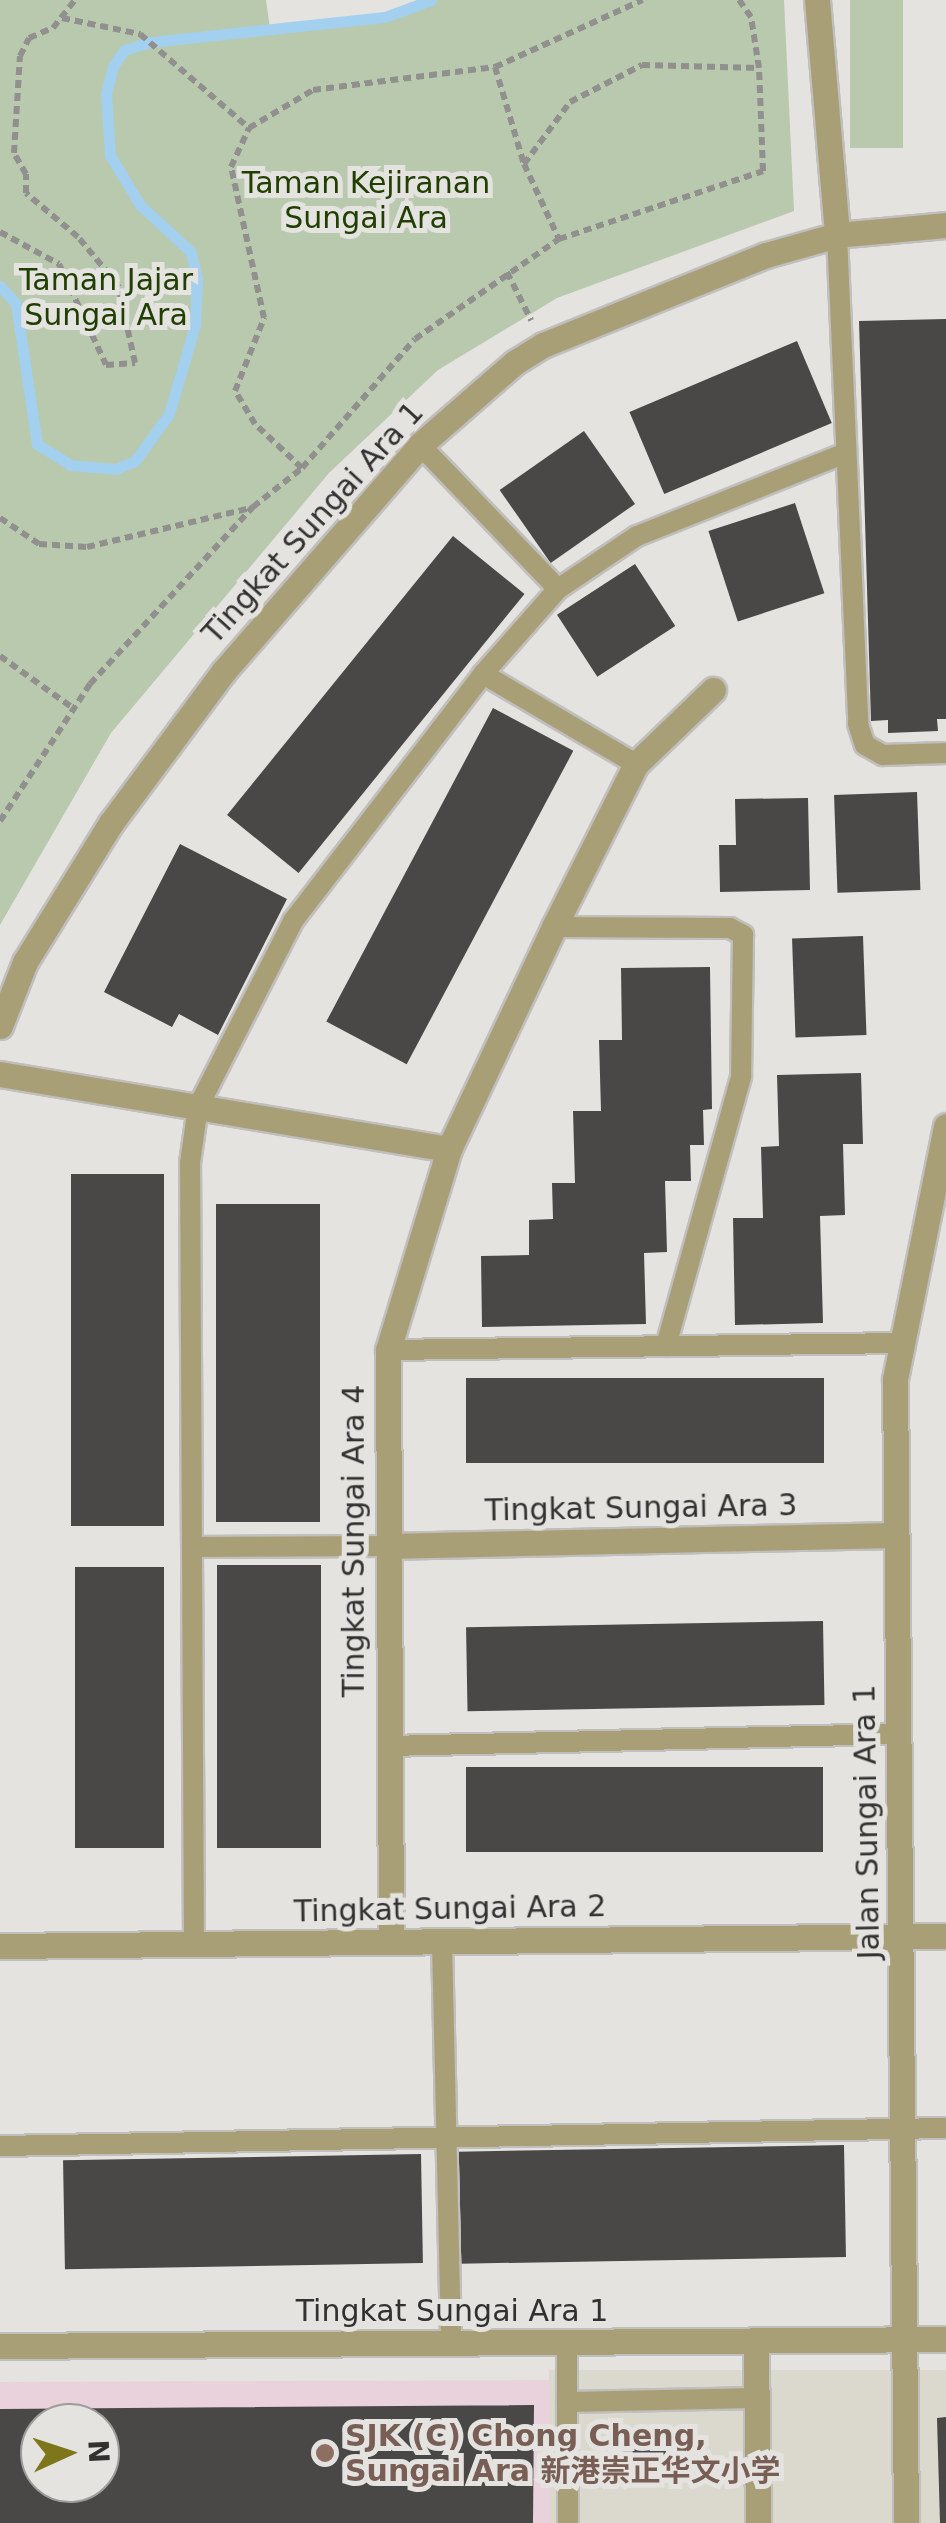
<!DOCTYPE html>
<meta charset="utf-8">
<style>
body{margin:0}
#map{position:relative;width:946px;height:2523px;overflow:hidden;background:#e4e3e0;font-family:"DejaVu Sans","Noto Sans SC",sans-serif}
div>[style]{position:absolute}
[style*='--x']{left:calc(var(--x)*1px);top:calc(var(--y)*1px);width:calc(var(--w)*1px);rotate:calc(var(--a)*1deg)}
.built>*{inset:0;background:#dbd8ce;transform-origin:0 0}
.education>*{inset:0;background:#ead2dc}
.green>*{inset:0;background:#b8c9ad;transform-origin:0 0}
.stream>*{height:11px;margin:-5.5px;padding:0 5.5px;transform-origin:5.5px;border-radius:5.5px;background:#a3d0ee}
.building>*{inset:0;background:#4a4747;transform-origin:0 0}
.path>*{height:6px;margin-top:-3px;transform-origin:0;background:repeating-linear-gradient(90deg,#91908e 0 8px,transparent 0 13px)}
.roads{filter:drop-shadow(2px 0 #c0bfbd) drop-shadow(-2px 0 #c0bfbd) drop-shadow(0 2px #c0bfbd) drop-shadow(0 -2px #c0bfbd)}
.service>*{height:20px;margin:-10px;padding:0 10px;transform-origin:10px;border-radius:10px;background:#a99f77}
.minor>*{height:25px;margin:-12.5px;padding:0 12.5px;transform-origin:12.5px;border-radius:12.5px;background:#a99f77}
.dots>*{width:28px;height:28px;translate:-50% -50%;box-sizing:border-box;border:5px solid #e4e3e0;border-radius:50%}
span{translate:-50% -50%;white-space:nowrap;text-align:center;line-height:1.15;-webkit-text-stroke:10px #e4e3e0;paint-order:stroke}
.park-label{font-size:30px;color:#213f00}
.street-label{font-size:30px;color:#323130}
.education-label{font-size:30px;color:#785e54;font-weight:700}
.left{translate:0 -50%;text-align:left}
.north{position:absolute;left:20px;top:2403px;width:100px;height:100px;box-sizing:border-box;background:#e4e3e0;border:2px solid #9d9c9a;border-radius:50%;rotate:87deg;font-size:28px;font-weight:700;line-height:40px;text-align:center;color:#323130}
.north::after{content:'';display:block;margin:auto;width:35px;height:45px;background:#7e761a;clip-path:polygon(50% 0,100% 100%,50% 72%,0 100%)}
</style>
<div id="map">
<div class="built">
<i style="left:946px;top:2370px;width:153px;height:397px;rotate:90deg"></i>
</div>
<div class="education">
<i style="clip-path:polygon(evenodd,549px 2380px,550px 2523px,0 2523px,0 2382px,549px 2380px,40px 2423px,100px 2423px,100px 2483px,40px 2483px,40px 2423px)"></i>
</div>
<div class="green">
<i style="clip-path:polygon(0 0,266px 0,270px 28px,385px 17px,431px 0,784px 0,794px 211px,557px 298px,438px 370px,329px 473px,111px 733px,0 925px)"></i>
<i style="left:850px;top:0;width:53px;height:148px"></i>
</div>
<div class="stream">
<i style="--x:0;--y:286;--w:24;--a:48"></i>
<i style="--x:16;--y:304;--w:142;--a:81.5"></i>
<i style="--x:37;--y:444;--w:39;--a:32"></i>
<i style="--x:70;--y:465;--w:46;--a:5"></i>
<i style="--x:116;--y:469;--w:21;--a:-23"></i>
<i style="--x:135;--y:461;--w:58;--a:-54.1"></i>
<i style="--x:169;--y:414;--w:93;--a:-73.7"></i>
<i style="--x:195;--y:325;--w:46;--a:-87.5"></i>
<i style="--x:197;--y:279;--w:28;--a:-103"></i>
<i style="--x:191;--y:252;--w:69;--a:-137.3"></i>
<i style="--x:140;--y:205;--w:58;--a:-121"></i>
<i style="--x:110;--y:155;--w:62;--a:-93.7"></i>
<i style="--x:106;--y:93;--w:28;--a:-75"></i>
<i style="--x:113;--y:66;--w:19;--a:-55"></i>
<i style="--x:124;--y:50;--w:28;--a:-17"></i>
<i style="--x:151;--y:42;--w:235;--a:-6.1"></i>
<i style="--x:385;--y:17;--w:49;--a:-20.3"></i>
</div>
<div class="building">
<i style="clip-path:polygon(946px 319px,946px 719px,937px 719px,938px 731px,888px 733px,888px 720px,871px 721px,859px 321px)"></i>
<i style="left:797px;top:341px;width:89px;height:182px;rotate:67deg"></i>
<i style="left:584px;top:431px;width:89px;height:103px;rotate:55deg"></i>
<i style="left:795px;top:503px;width:95px;height:91px;rotate:72deg"></i>
<i style="left:453px;top:536px;width:92px;height:359px;rotate:39deg"></i>
<i style="left:635px;top:564px;width:74px;height:93px;rotate:57deg"></i>
<i style="left:493px;top:708px;width:91px;height:355px;rotate:28deg"></i>
<i style="left:917px;top:792px;width:98px;height:83px;rotate:88deg"></i>
<i style="clip-path:polygon(808px 798px,810px 890px,720px 892px,719px 845px,736px 845px,735px 799px)"></i>
<i style="clip-path:polygon(180px 844px,287px 899px,218px 1035px,179px 1014px,172px 1027px,104px 992px)"></i>
<i style="left:863px;top:936px;width:99px;height:71px;rotate:88deg"></i>
<i style="clip-path:polygon(710px 967px,712px 1109px,703px 1110px,704px 1145px,690px 1145px,691px 1181px,665px 1181px,667px 1252px,644px 1253px,646px 1324px,482px 1327px,481px 1256px,529px 1255px,529px 1220px,553px 1219px,552px 1183px,575px 1183px,573px 1111px,601px 1111px,599px 1040px,622px 1040px,621px 968px)"></i>
<i style="clip-path:polygon(861px 1073px,863px 1144px,843px 1144px,845px 1215px,820px 1216px,823px 1323px,735px 1325px,733px 1218px,763px 1218px,761px 1147px,779px 1146px,777px 1075px)"></i>
<i style="left:71px;top:1174px;width:93px;height:352px"></i>
<i style="left:320px;top:1204px;width:318px;height:104px;rotate:90deg"></i>
<i style="left:824px;top:1378px;width:85px;height:358px;rotate:90deg"></i>
<i style="left:321px;top:1565px;width:283px;height:104px;rotate:90deg"></i>
<i style="left:75px;top:1567px;width:89px;height:281px"></i>
<i style="left:823px;top:1621px;width:84px;height:357px;rotate:89deg"></i>
<i style="left:823px;top:1767px;width:85px;height:357px;rotate:90deg"></i>
<i style="left:844px;top:2145px;width:112px;height:386px;rotate:89deg"></i>
<i style="left:421px;top:2154px;width:109px;height:358px;rotate:89deg"></i>
<i style="clip-path:polygon(evenodd,534px 2405px,533px 2523px,0 2523px,0 2409px,534px 2405px,40px 2423px,100px 2423px,100px 2483px,40px 2483px,40px 2423px)"></i>
<i style="clip-path:polygon(946px 2417px,946px 2523px,940px 2523px,937px 2418px)"></i>
<i style="left:687px;top:2438px;width:44px;height:68px;rotate:90deg"></i>
</div>
<div class="path">
<i style="--x:62;--y:18;--w:80;--a:11.6"></i>
<i style="--x:140;--y:34;--w:144;--a:40.8"></i>
<i style="--x:495;--y:67;--w:101;--a:73.4"></i>
<i style="--x:524;--y:164;--w:83;--a:65"></i>
<i style="--x:524;--y:164;--w:77;--a:-53.4"></i>
<i style="--x:570;--y:102;--w:81;--a:-27.2"></i>
<i style="--x:642;--y:65;--w:117;--a:1.5"></i>
<i style="--x:0;--y:232;--w:67;--a:28.5"></i>
<i style="--x:59;--y:264;--w:111;--a:65"></i>
<i style="--x:106;--y:365;--w:29;--a:-4"></i>
<i style="--x:135;--y:363;--w:80;--a:-102.3"></i>
<i style="--x:118;--y:285;--w:62;--a:-129.8"></i>
<i style="--x:78;--y:237;--w:68;--a:-139.8"></i>
<i style="--x:26;--y:193;--w:19;--a:-90"></i>
<i style="--x:26;--y:174;--w:24;--a:-120"></i>
<i style="--x:14;--y:153;--w:97;--a:-86.5"></i>
<i style="--x:20;--y:56;--w:20;--a:-63"></i>
<i style="--x:29;--y:38;--w:26;--a:-23"></i>
<i style="--x:53;--y:28;--w:36;--a:-52"></i>
<i style="--x:507;--y:272;--w:54;--a:63.4"></i>
<i style="--x:302;--y:468;--w:64;--a:-136.9"></i>
<i style="--x:255;--y:424;--w:39;--a:-121"></i>
<i style="--x:235;--y:391;--w:79;--a:-68.3"></i>
<i style="--x:264;--y:318;--w:155;--a:-102.3"></i>
<i style="--x:231;--y:167;--w:43;--a:-65.2"></i>
<i style="--x:249;--y:128;--w:74;--a:-30.7"></i>
<i style="--x:313;--y:90;--w:183;--a:-7.2"></i>
<i style="--x:495;--y:67;--w:162;--a:-24.4"></i>
<i style="--x:0;--y:518;--w:47;--a:33.7"></i>
<i style="--x:39;--y:544;--w:48;--a:3.6"></i>
<i style="--x:87;--y:547;--w:169;--a:-13.4"></i>
<i style="--x:0;--y:656;--w:90;--a:35.5"></i>
<i style="--x:0;--y:821;--w:164;--a:-56.7"></i>
<i style="--x:90;--y:684;--w:241;--a:-47.4"></i>
<i style="--x:253;--y:507;--w:63;--a:-38.5"></i>
<i style="--x:302;--y:468;--w:171;--a:-48.8"></i>
<i style="--x:415;--y:339;--w:175;--a:-34.8"></i>
<i style="--x:559;--y:239;--w:215;--a:-18.4"></i>
<i style="--x:763;--y:171;--w:103;--a:-92.2"></i>
<i style="--x:759;--y:68;--w:52;--a:-98.9"></i>
<i style="--x:751;--y:17;--w:21;--a:-125"></i>
</div>
<div class="roads">
<div class="service">
<i style="--x:837;--y:235;--w:489;--a:87.5"></i>
<i style="--x:858;--y:724;--w:22;--a:72"></i>
<i style="--x:865;--y:745;--w:21;--a:29"></i>
<i style="--x:883;--y:755;--w:63;--a:-1.8"></i>
<i style="--x:420;--y:445;--w:199;--a:46.2"></i>
<i style="--x:483;--y:674;--w:178;--a:30.5"></i>
<i style="--x:554;--y:927;--w:176;--a:0.3"></i>
<i style="--x:730;--y:928;--w:15;--a:28"></i>
<i style="--x:743;--y:935;--w:142;--a:90.8"></i>
<i style="--x:741;--y:1077;--w:279;--a:105.6"></i>
<i style="--x:388;--y:1350;--w:511;--a:-0.78"></i>
<i style="--x:194;--y:1547;--w:192;--a:-0.3"></i>
<i style="--x:388;--y:1746;--w:510;--a:-1.35"></i>
<i style="--x:442;--y:1942;--w:401;--a:88.7"></i>
<i style="--x:194;--y:1944;--w:781;--a:-90.29"></i>
<i style="--x:190;--y:1163;--w:57;--a:-81.9"></i>
<i style="--x:198;--y:1107;--w:209;--a:-62.9"></i>
<i style="--x:293;--y:921;--w:312;--a:-52.4"></i>
<i style="--x:483;--y:674;--w:113;--a:-48.6"></i>
<i style="--x:558;--y:589;--w:95;--a:-33.9"></i>
<i style="--x:637;--y:536;--w:222;--a:-21.7"></i>
<i style="--x:0;--y:2146;--w:946;--a:-1.09"></i>
<i style="--x:567;--y:2343;--w:180;--a:89.7"></i>
<i style="--x:567;--y:2402;--w:190;--a:-1.2"></i>
</div>
<div class="minor">
<i style="--x:817;--y:0;--w:236;--a:85.1"></i>
<i style="--x:0;--y:1026;--w:69;--a:-68.7"></i>
<i style="--x:25;--y:962;--w:163;--a:-58.3"></i>
<i style="--x:111;--y:823;--w:188;--a:-53.4"></i>
<i style="--x:223;--y:672;--w:301;--a:-49"></i>
<i style="--x:420;--y:445;--w:125;--a:-41.1"></i>
<i style="--x:514;--y:363;--w:34;--a:-32"></i>
<i style="--x:543;--y:345;--w:240;--a:-22"></i>
<i style="--x:766;--y:255;--w:74;--a:-15.7"></i>
<i style="--x:837;--y:235;--w:109;--a:-5.2"></i>
<i style="--x:0;--y:1074;--w:455;--a:9.5"></i>
<i style="--x:386;--y:1546;--w:510;--a:-1.24"></i>
<i style="--x:391;--y:1942;--w:592;--a:-90.29"></i>
<i style="--x:388;--y:1350;--w:210;--a:-73.1"></i>
<i style="--x:449;--y:1149;--w:246;--a:-64.7"></i>
<i style="--x:554;--y:927;--w:182;--a:-63.3"></i>
<i style="--x:636;--y:764;--w:107;--a:-43.9"></i>
<i style="--x:0;--y:1946;--w:946;--a:-0.61"></i>
<i style="--x:756;--y:2340;--w:183;--a:89.4"></i>
<i style="--x:0;--y:2346;--w:946;--a:-0.42"></i>
<i style="--x:906;--y:2523;--w:1144;--a:-90.55"></i>
<i style="--x:895;--y:1379;--w:258;--a:-78.6"></i>
</div>
</div>
<div class="dots">
<i style="left:325px;top:2453px;background:#8d6e63"></i>
</div>
<div class="park-label">
<span style="left:366px;top:200px">Taman Kejiranan<br>Sungai Ara</span>
<span style="left:106px;top:297px">Taman Jajar<br>Sungai Ara</span>
</div>
<div class="street-label">
<span style="left:313px;top:523px;rotate:-48deg">Tingkat Sungai Ara 1</span>
<span style="left:641px;top:1508px;rotate:-1deg">Tingkat Sungai Ara 3</span>
<span style="left:354px;top:1541px;rotate:-90deg">Tingkat Sungai Ara 4</span>
<span style="left:867px;top:1822px;rotate:-91deg">Jalan Sungai Ara 1</span>
<span style="left:450px;top:1909px;rotate:-1deg">Tingkat Sungai Ara 2</span>
<span style="left:452px;top:2311px">Tingkat Sungai Ara 1</span>
</div>
<div class="education-label">
<span class="left" style="left:345px;top:2453px">SJK (C) Chong Cheng,<br>Sungai Ara 新港崇正华文小学</span>
</div>
<div class="north">N</div>
</div>
